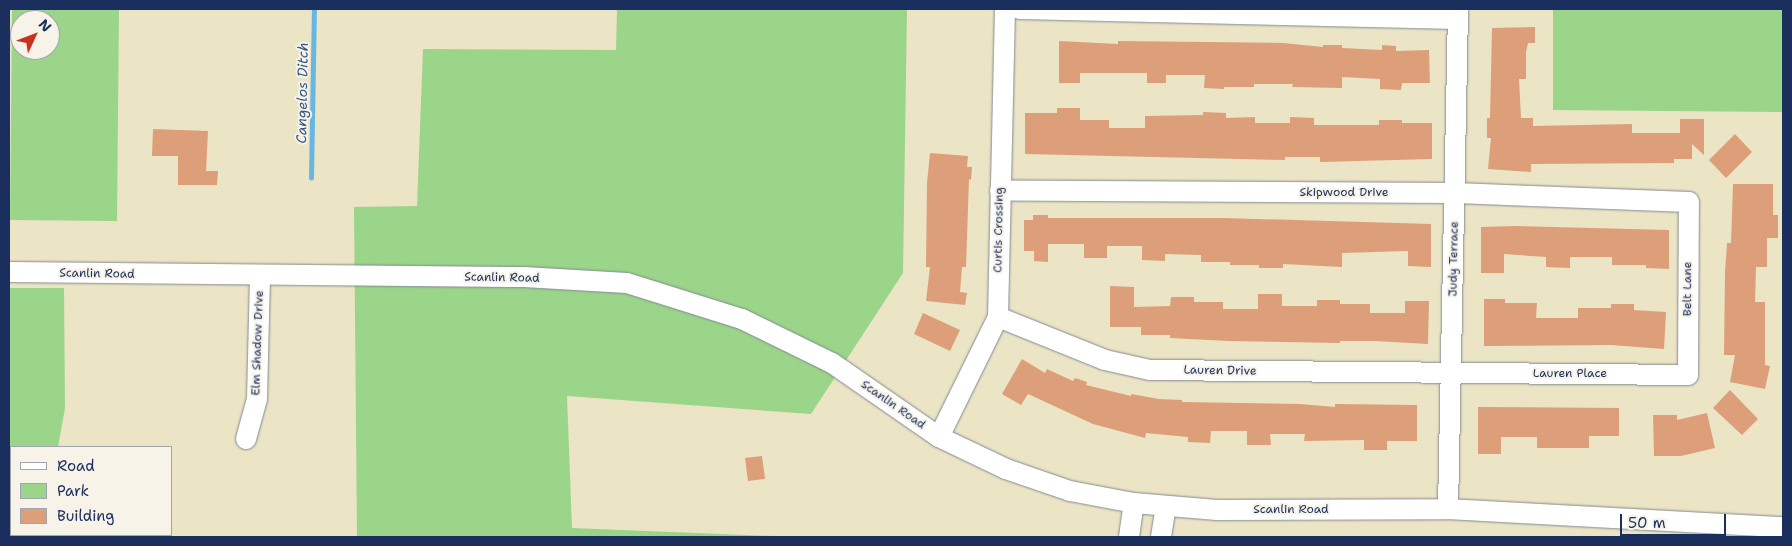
<!DOCTYPE html>
<style>
body{margin:0}
#map{position:relative;width:1792px;height:546px;overflow:hidden;background:#ebe4c5;font-family:"Shantell Sans",sans-serif}
div>[style]{position:absolute}
.green>*{inset:0;background:#9bd589}
.stream>*{height:4.5px;margin:-2.25px;padding:0 2.25px;transform-origin:2.25px;border-radius:2.25px;background:#68b7e3}
.building>*{inset:0;background:#dd9f79}
.roads{filter:drop-shadow(0 0 1px #838a92) drop-shadow(0 0 1px #838a92)}
.minor>*{height:20px;margin:-10px;padding:0 10px;transform-origin:10px;border-radius:10px;background:#fff}
span{translate:-50% -50%;white-space:nowrap;text-align:center;line-height:1.15;-webkit-text-stroke:4px #f7f3e8;paint-order:stroke}
.street-label{font-size:12px;color:#1b2f5e}
.water-label{font-size:14px;color:#325886;font-style:italic}
.frame{position:absolute;inset:0;border:10px solid #1b2f5e;pointer-events:none}
.legend{position:absolute;left:10px;top:446px;width:162px;height:90px;box-sizing:border-box;background:#f7f3e8;border:1px solid #9fa5b1;margin:0;padding:6px 9px;list-style:none;font-size:15px;color:#1b2f5e}
.legend li{display:flex;align-items:center;gap:10px;height:25px}
.legend b{width:25px;border:1px solid #9fa5b1}
.north{position:absolute;left:10px;top:10px;width:50px;height:50px;box-sizing:border-box;background:#f7f3e8;border:1px solid #9fa5b1;border-radius:50%;rotate:47deg;font-size:14px;font-weight:700;line-height:20px;text-align:center;color:#1b2f5e}
.north::after{content:'';display:block;margin:auto;width:18px;height:22px;background:#c8321e;clip-path:polygon(50% 0,100% 100%,50% 72%,0 100%)}
.scale{position:absolute;left:1620px;top:514px;width:106px;height:22px;box-sizing:border-box;border:2px solid #1b2f5e;border-top:0;padding-left:6px;font-size:15px;line-height:18px;white-space:nowrap;color:#1b2f5e;-webkit-text-stroke:4px #f7f3e8;paint-order:stroke}
</style>
<div id="map">
<div class="green">
<div style="clip-path:polygon(evenodd,12px 9px,119px 9px,117px 221px,10px 220px,12px 9px,20px 20px,50px 20px,50px 50px,20px 50px,20px 20px)"></div>
<div style="clip-path:polygon(617px 9px,907px 9px,903px 273px,811px 414px,567px 396px,572px 528px,797px 537px,357px 537px,354px 207px,417px 206px,423px 49px,616px 50px)"></div>
<div style="clip-path:polygon(1553px 9px,1783px 9px,1783px 112px,1553px 110px)"></div>
<div style="clip-path:polygon(9px 288px,64px 288px,65px 408px,58px 447px,11px 447px,11px 463px,9px 462px)"></div>
</div>
<div class="stream">
<div style="left:311px;top:178px;width:169px;rotate:-89deg"></div>
</div>
<div class="building">
<div style="clip-path:polygon(1535px 27px,1535px 43px,1528px 43px,1526px 52px,1526px 79px,1519px 79px,1521px 118px,1533px 118px,1533px 126px,1632px 124px,1632px 133px,1680px 133px,1680px 119px,1704px 119px,1704px 155px,1692px 144px,1692px 159px,1674px 159px,1674px 163px,1531px 164px,1531px 172px,1488px 169px,1491px 138px,1487px 138px,1487px 118px,1490px 118px,1492px 28px)"></div>
<div style="clip-path:polygon(1059px 41px,1118px 44px,1118px 41px,1283px 43px,1323px 47px,1323px 45px,1342px 45px,1342px 48px,1382px 50px,1382px 45px,1396px 46px,1396px 51px,1429px 50px,1430px 83px,1402px 83px,1401px 90px,1380px 89px,1380px 79px,1342px 77px,1342px 88px,1292px 87px,1293px 84px,1254px 84px,1254px 87px,1224px 87px,1224px 89px,1204px 88px,1205px 75px,1166px 75px,1166px 83px,1147px 83px,1147px 73px,1080px 73px,1080px 83px,1059px 83px)"></div>
<div style="clip-path:polygon(1057px 108px,1080px 108px,1080px 120px,1109px 120px,1109px 128px,1145px 128px,1145px 116px,1203px 115px,1203px 112px,1226px 113px,1226px 118px,1255px 117px,1255px 123px,1290px 123px,1290px 117px,1314px 118px,1314px 125px,1379px 125px,1379px 120px,1402px 120px,1402px 123px,1432px 123px,1432px 159px,1320px 162px,1320px 157px,1285px 157px,1285px 160px,1025px 154px,1025px 113px,1057px 113px)"></div>
<div style="clip-path:polygon(153px 129px,208px 131px,206px 171px,218px 171px,217px 185px,178px 185px,178px 156px,152px 156px)"></div>
<div style="clip-path:polygon(1735px 134px,1752px 152px,1726px 178px,1709px 160px)"></div>
<div style="clip-path:polygon(930px 153px,968px 156px,967px 167px,972px 167px,971px 180px,969px 179px,966px 267px,962px 267px,960px 292px,967px 293px,965px 305px,926px 301px,930px 267px,926px 267px,927px 183px)"></div>
<div style="clip-path:polygon(1733px 184px,1773px 184px,1773px 215px,1778px 215px,1778px 238px,1767px 238px,1767px 267px,1756px 267px,1755px 302px,1765px 302px,1765px 365px,1770px 366px,1765px 389px,1730px 382px,1735px 355px,1724px 355px,1725px 272px,1727px 243px,1731px 243px)"></div>
<div style="clip-path:polygon(1033px 215px,1048px 215px,1048px 218px,1224px 218px,1431px 224px,1431px 267px,1408px 266px,1408px 251px,1342px 253px,1342px 267px,1283px 264px,1283px 268px,1259px 268px,1259px 265px,1230px 265px,1230px 262px,1201px 262px,1201px 255px,1165px 254px,1165px 261px,1142px 260px,1142px 246px,1107px 246px,1107px 258px,1084px 258px,1084px 244px,1048px 244px,1048px 262px,1034px 261px,1034px 251px,1024px 251px,1024px 220px,1033px 220px)"></div>
<div style="clip-path:polygon(1515px 226px,1669px 230px,1669px 269px,1646px 268px,1646px 265px,1612px 265px,1612px 257px,1570px 257px,1570px 268px,1546px 267px,1546px 257px,1504px 254px,1504px 273px,1481px 273px,1481px 227px)"></div>
<div style="clip-path:polygon(1110px 286px,1134px 287px,1134px 307px,1170px 306px,1171px 297px,1194px 297px,1194px 302px,1223px 302px,1223px 309px,1258px 309px,1258px 294px,1282px 294px,1282px 306px,1317px 306px,1317px 300px,1340px 300px,1340px 304px,1370px 304px,1370px 313px,1405px 313px,1405px 301px,1429px 301px,1428px 344px,1375px 341px,1340px 341px,1340px 343px,1228px 341px,1170px 338px,1170px 335px,1141px 335px,1141px 327px,1110px 327px)"></div>
<div style="clip-path:polygon(1484px 299px,1505px 299px,1505px 303px,1537px 303px,1536px 318px,1578px 318px,1578px 308px,1611px 308px,1611px 304px,1634px 304px,1634px 310px,1666px 312px,1664px 349px,1611px 345px,1484px 346px)"></div>
<div style="clip-path:polygon(923px 313px,960px 330px,950px 351px,914px 334px)"></div>
<div style="clip-path:polygon(1022px 359px,1045px 373px,1047px 369px,1073px 381px,1075px 378px,1087px 382px,1086px 385px,1131px 396px,1131px 394px,1159px 399px,1182px 400px,1182px 402px,1300px 404px,1335px 407px,1335px 404px,1417px 405px,1417px 441px,1387px 441px,1387px 450px,1364px 450px,1364px 440px,1304px 441px,1305px 434px,1270px 434px,1271px 445px,1247px 445px,1247px 431px,1211px 431px,1210px 443px,1188px 442px,1188px 437px,1146px 433px,1145px 438px,1093px 424px,1028px 394px,1021px 405px,1002px 394px)"></div>
<div style="clip-path:polygon(1730px 390px,1758px 419px,1742px 435px,1713px 408px)"></div>
<div style="clip-path:polygon(1478px 407px,1619px 408px,1619px 436px,1589px 436px,1589px 448px,1537px 448px,1537px 437px,1501px 437px,1501px 454px,1478px 454px)"></div>
<div style="clip-path:polygon(1707px 413px,1715px 448px,1681px 456px,1654px 456px,1653px 415px,1677px 415px,1677px 420px)"></div>
<div style="clip-path:polygon(762px 456px,765px 479px,748px 481px,745px 458px)"></div>
</div>
<div class="roads">
<div class="minor">
<div style="left:1019px;top:9px;width:439px;rotate:1.3deg"></div>
<div style="left:9px;top:272px;width:515px;rotate:0.56deg"></div>
<div style="left:524px;top:277px;width:103px;rotate:3.3deg"></div>
<div style="left:627px;top:283px;width:121px;rotate:17.4deg"></div>
<div style="left:742px;top:319px;width:100px;rotate:26.1deg"></div>
<div style="left:832px;top:363px;width:130px;rotate:34.7deg"></div>
<div style="left:939px;top:437px;width:74px;rotate:25.5deg"></div>
<div style="left:1006px;top:469px;width:68px;rotate:19deg"></div>
<div style="left:1070px;top:491px;width:65px;rotate:10.6deg"></div>
<div style="left:1134px;top:503px;width:83px;rotate:4.8deg"></div>
<div style="left:1217px;top:510px;width:231px;rotate:-0.2deg"></div>
<div style="left:1448px;top:509px;width:335px;rotate:3.1deg"></div>
<div style="left:998px;top:317px;width:115px;rotate:21.9deg"></div>
<div style="left:1105px;top:360px;width:46px;rotate:12.5deg"></div>
<div style="left:1150px;top:370px;width:538px;rotate:0.53deg"></div>
<div style="left:1688px;top:375px;width:173px;rotate:-89.7deg"></div>
<div style="left:1689px;top:202px;width:234px;rotate:-177.8deg"></div>
<div style="left:1455px;top:193px;width:455px;rotate:-179.7deg"></div>
<div style="left:939px;top:437px;width:134px;rotate:-63.8deg"></div>
<div style="left:998px;top:317px;width:308px;rotate:-88.7deg"></div>
<div style="left:246px;top:439px;width:41px;rotate:-74.6deg"></div>
<div style="left:257px;top:399px;width:123px;rotate:-88.6deg"></div>
<div style="left:1448px;top:509px;width:500px;rotate:-88.85deg"></div>
<div style="left:1129px;top:537px;width:34px;rotate:-82deg"></div>
<div style="left:1161px;top:537px;width:30px;rotate:-81deg"></div>
</div>
</div>
<div class="street-label">
<span style="left:1344px;top:193px">Skipwood Drive</span>
<span style="left:999px;top:230px;rotate:-89deg">Curtis Crossing</span>
<span style="left:1454px;top:259px;rotate:-89deg">Judy Terrace</span>
<span style="left:97px;top:274px;rotate:1deg">Scanlin Road</span>
<span style="left:502px;top:278px;rotate:1deg">Scanlin Road</span>
<span style="left:1688px;top:289px;rotate:-90deg">Belt Lane</span>
<span style="left:258px;top:343px;rotate:-88deg">Elm Shadow Drive</span>
<span style="left:1220px;top:371px;rotate:1deg">Lauren Drive</span>
<span style="left:1570px;top:374px">Lauren Place</span>
<span style="left:893px;top:405px;rotate:35deg">Scanlin Road</span>
<span style="left:1291px;top:510px">Scanlin Road</span>
</div>
<div class="water-label">
<span style="left:302px;top:93px;rotate:-89deg">Cangelos Ditch</span>
</div>
<div class="frame"></div>
<ul class="legend">
<li><b style="height:6px;background:#fff"></b>Road</li>
<li><b style="height:14px;background:#9bd589"></b>Park</li>
<li><b style="height:14px;background:#dd9f79"></b>Building</li>
</ul>
<div class="north">N</div>
<div class="scale">50 m</div>
</div>
